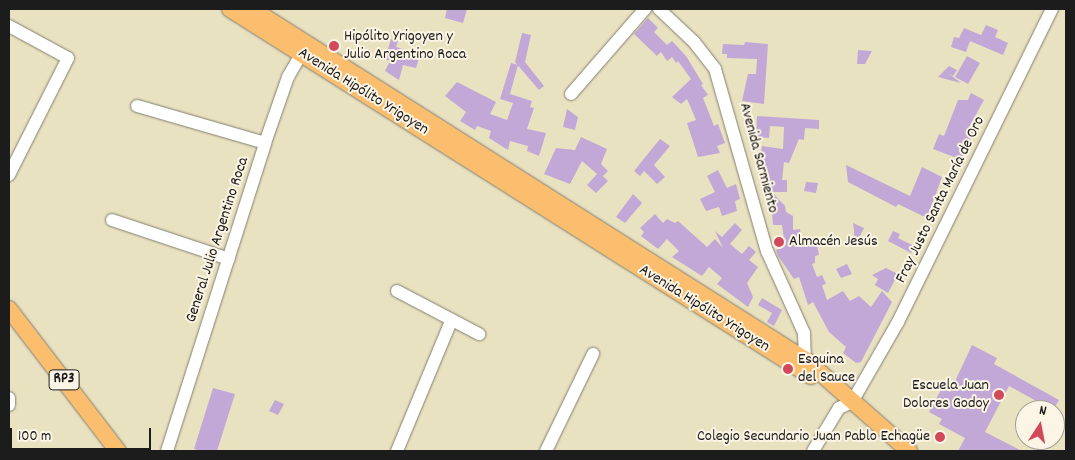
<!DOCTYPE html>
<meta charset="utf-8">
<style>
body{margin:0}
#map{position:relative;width:1075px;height:460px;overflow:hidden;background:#e9e2c1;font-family:Dekko,sans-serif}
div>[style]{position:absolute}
.building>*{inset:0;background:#c2a8d6}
.roads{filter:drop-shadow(0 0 1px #827f6e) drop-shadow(0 0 1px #827f6e)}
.minor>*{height:12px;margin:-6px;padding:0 6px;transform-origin:6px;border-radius:6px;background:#fff}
.major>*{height:16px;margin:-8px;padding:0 8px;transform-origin:8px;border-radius:8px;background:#fabe6e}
.dots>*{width:14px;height:14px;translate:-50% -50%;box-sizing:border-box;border:2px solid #fcf5e5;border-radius:50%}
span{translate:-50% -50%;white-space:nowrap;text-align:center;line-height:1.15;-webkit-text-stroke:4px #fcf5e5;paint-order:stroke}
.shield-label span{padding:1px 4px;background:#fcf5e5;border:1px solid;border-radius:4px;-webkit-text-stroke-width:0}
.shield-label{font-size:15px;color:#1c1c1c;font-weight:700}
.poi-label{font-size:16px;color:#1c1c1c}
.left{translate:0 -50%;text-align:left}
.right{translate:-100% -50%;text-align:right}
.street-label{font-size:16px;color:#1c1c1c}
.frame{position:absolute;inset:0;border:10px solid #1c1c1c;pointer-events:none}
.north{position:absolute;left:1015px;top:400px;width:50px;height:50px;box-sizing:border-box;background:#fcf5e5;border:1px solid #a29e95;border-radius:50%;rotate:11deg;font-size:14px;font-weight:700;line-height:20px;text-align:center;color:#1c1c1c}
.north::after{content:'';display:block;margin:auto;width:18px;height:22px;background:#d1495b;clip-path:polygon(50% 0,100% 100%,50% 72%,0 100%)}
.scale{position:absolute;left:10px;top:428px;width:141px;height:22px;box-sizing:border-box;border:2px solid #1c1c1c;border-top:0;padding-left:6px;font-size:15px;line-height:18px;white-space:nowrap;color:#1c1c1c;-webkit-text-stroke:4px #fcf5e5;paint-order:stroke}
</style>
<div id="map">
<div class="building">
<div style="clip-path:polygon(447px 9px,467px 9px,463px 23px,445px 18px)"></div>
<div style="clip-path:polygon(648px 18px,658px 28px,654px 32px,667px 45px,672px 41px,686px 56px,703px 84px,701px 85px,708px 95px,703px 98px,714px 126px,718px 124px,725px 143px,717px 146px,720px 153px,698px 157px,687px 123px,696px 120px,687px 99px,681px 104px,672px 97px,691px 79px,678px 61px,676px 63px,672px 57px,667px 61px,661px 52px,657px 56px,634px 34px)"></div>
<div style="clip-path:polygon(986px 25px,998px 30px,995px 37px,1008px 43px,1003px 55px,970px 41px,966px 52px,951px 47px,954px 37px,959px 38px,964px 28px,981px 35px)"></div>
<div style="clip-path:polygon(522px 33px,531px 35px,525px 62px,544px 86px,539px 90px,515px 62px)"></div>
<div style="clip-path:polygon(391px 39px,398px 41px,396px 47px,420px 55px,416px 68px,403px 65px,399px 80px,385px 71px,390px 61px,385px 59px)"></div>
<div style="clip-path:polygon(745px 42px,768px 44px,764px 104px,742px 101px,748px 74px,756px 74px,757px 59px,727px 58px,727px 54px,722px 54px,723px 44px,744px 45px)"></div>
<div style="clip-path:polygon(858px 50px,872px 51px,865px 64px,857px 64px)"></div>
<div style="clip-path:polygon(967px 56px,980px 63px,968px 84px,955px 77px)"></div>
<div style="clip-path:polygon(511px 63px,518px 65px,510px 94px,532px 101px,530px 107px,534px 108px,527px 129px,546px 133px,539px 156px,527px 151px,528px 146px,510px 141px,508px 150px,489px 138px,491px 131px,477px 126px,475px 130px,460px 121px,466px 112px,445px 96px,457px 82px,496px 102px,490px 114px,507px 120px,513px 103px,500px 99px)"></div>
<div style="clip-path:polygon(949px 66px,957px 70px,953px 76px,948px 73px,961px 83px,938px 77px)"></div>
<div style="clip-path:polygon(971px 93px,984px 100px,969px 127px,975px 128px,962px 160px,933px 149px,939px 134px,944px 136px,958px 100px,968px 100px)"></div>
<div style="clip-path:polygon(567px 109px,578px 117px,575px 130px,563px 127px)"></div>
<div style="clip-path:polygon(757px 116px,819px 120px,819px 129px,805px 128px,804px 140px,799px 139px,789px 163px,784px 162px,782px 180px,787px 180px,787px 192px,772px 192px,785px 206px,786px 212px,793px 216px,793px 230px,800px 229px,802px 246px,817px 245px,819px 255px,815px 256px,815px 263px,812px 264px,817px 277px,822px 275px,826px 284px,822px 285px,827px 300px,843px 291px,850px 301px,859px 296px,871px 307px,882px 291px,892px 302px,861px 362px,856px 363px,843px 353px,846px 347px,829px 332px,813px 302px,808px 305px,799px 277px,794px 279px,778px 256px,776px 250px,785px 246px,782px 225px,773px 225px,769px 174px,763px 173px,764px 158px,760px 158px,762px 146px,783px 149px,784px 127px,770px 126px,769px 138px,756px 137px)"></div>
<div style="clip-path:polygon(581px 137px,607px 149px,601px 164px,608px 171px,603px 176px,608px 181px,596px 193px,587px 185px,597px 174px,582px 161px,570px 184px,544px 174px,556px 148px,575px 150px)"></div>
<div style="clip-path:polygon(660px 139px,670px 146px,654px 165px,665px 177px,657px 184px,644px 171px,640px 176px,634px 171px)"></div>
<div style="clip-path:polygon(846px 165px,910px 196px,922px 167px,942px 177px,927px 218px,898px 204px,896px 207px,848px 182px)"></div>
<div style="clip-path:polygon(718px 170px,727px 188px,736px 184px,740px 199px,735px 201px,737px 211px,722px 216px,719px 207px,706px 211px,700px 199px,715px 192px,707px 176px)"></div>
<div style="clip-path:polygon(806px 182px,818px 183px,816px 193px,804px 191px)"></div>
<div style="clip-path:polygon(633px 194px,642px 203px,625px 223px,616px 217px)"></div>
<div style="clip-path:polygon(655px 214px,663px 223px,667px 219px,675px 223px,678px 221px,707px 247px,715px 239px,723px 248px,715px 231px,722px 237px,735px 223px,742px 230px,730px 244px,742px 254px,749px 246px,756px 252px,749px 260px,758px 267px,747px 283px,753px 297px,748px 307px,717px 284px,722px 278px,709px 267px,702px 276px,672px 257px,679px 251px,667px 239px,658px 249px,641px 236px,644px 232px,640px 228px)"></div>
<div style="clip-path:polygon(853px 223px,864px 228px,855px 246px,854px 230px)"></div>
<div style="clip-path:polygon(893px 231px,900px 234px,898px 238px,914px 246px,911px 253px,888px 241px)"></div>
<div style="clip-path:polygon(847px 264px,852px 274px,841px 278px,836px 269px)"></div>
<div style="clip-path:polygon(886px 268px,898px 274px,888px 293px,875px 285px,878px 279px,872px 275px)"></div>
<div style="clip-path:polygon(762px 298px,782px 310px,774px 326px,767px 322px,772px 313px,758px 305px)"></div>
<div style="clip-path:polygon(972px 345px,997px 358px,994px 364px,1059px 400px,1053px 410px,1036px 410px,1040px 403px,1009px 386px,985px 432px,1022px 451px,958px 451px,965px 438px,939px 424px,942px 419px,929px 412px,942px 388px,950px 392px)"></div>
<div style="clip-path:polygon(213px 388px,235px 394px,217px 451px,201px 451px,194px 449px)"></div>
<div style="clip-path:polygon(275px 400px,284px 404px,278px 415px,269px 411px)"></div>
</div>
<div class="roads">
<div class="minor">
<div style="left:659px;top:9px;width:48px;rotate:43.3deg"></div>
<div style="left:694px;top:42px;width:34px;rotate:52deg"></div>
<div style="left:715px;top:69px;width:189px;rotate:74.1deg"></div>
<div style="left:767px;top:251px;width:90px;rotate:65.7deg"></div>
<div style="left:804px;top:333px;width:33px;rotate:88deg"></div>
<div style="left:9px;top:26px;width:67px;rotate:28.5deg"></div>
<div style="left:68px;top:58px;width:131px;rotate:116.8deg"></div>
<div style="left:571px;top:94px;width:113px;rotate:-49deg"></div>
<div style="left:137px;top:106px;width:133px;rotate:16.1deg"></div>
<div style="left:112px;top:220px;width:123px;rotate:18.4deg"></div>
<div style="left:397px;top:291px;width:93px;rotate:27.7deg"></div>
<div style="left:9px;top:398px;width:7px;rotate:90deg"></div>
<div style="left:167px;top:451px;width:323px;rotate:-72.3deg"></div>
<div style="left:265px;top:143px;width:70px;rotate:-70.8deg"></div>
<div style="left:288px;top:77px;width:34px;rotate:-60deg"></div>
<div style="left:397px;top:451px;width:141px;rotate:-67.4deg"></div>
<div style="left:546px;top:451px;width:108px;rotate:-64.1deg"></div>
<div style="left:813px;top:451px;width:50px;rotate:-58.8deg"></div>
<div style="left:839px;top:408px;width:14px;rotate:-25deg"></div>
<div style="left:852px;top:402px;width:92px;rotate:-60.1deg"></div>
<div style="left:898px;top:322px;width:349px;rotate:-63.8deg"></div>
</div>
<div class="major">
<div style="left:230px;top:9px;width:687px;rotate:32.28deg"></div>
<div style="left:252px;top:9px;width:657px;rotate:32.38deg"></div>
<div style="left:807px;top:361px;width:136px;rotate:41.4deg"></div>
<div style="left:9px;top:309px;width:179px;rotate:52.5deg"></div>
</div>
</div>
<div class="dots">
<div style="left:334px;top:46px;background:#d1495b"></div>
<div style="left:779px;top:242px;background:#d1495b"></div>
<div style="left:788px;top:369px;background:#d1495b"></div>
<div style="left:999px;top:395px;background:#d1495b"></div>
<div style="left:940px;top:437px;background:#d1495b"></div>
</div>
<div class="shield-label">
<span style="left:64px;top:380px">RP3</span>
</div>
<div class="poi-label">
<span class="left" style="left:344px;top:46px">Hipólito Yrigoyen y<br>Julio Argentino Roca</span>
<span class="left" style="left:789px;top:242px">Almacén Jesús</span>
<span class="left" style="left:798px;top:369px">Esquina<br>del Sauce</span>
<span class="right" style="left:989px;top:395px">Escuela Juan<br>Dolores Godoy</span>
<span class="right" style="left:930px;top:437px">Colegio Secundario Juan Pablo Echagüe</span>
</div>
<div class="street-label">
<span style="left:363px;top:92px;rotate:32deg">Avenida Hipólito Yrigoyen</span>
<span style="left:758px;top:158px;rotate:75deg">Avenida Sarmiento</span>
<span style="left:941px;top:200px;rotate:-64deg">Fray Justo Santa María de Oro</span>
<span style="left:218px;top:240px;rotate:-72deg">General Julio Argentino Roca</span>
<span style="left:704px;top:309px;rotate:32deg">Avenida Hipólito Yrigoyen</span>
</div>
<div class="frame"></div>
<div class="north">N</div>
<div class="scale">100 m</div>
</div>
